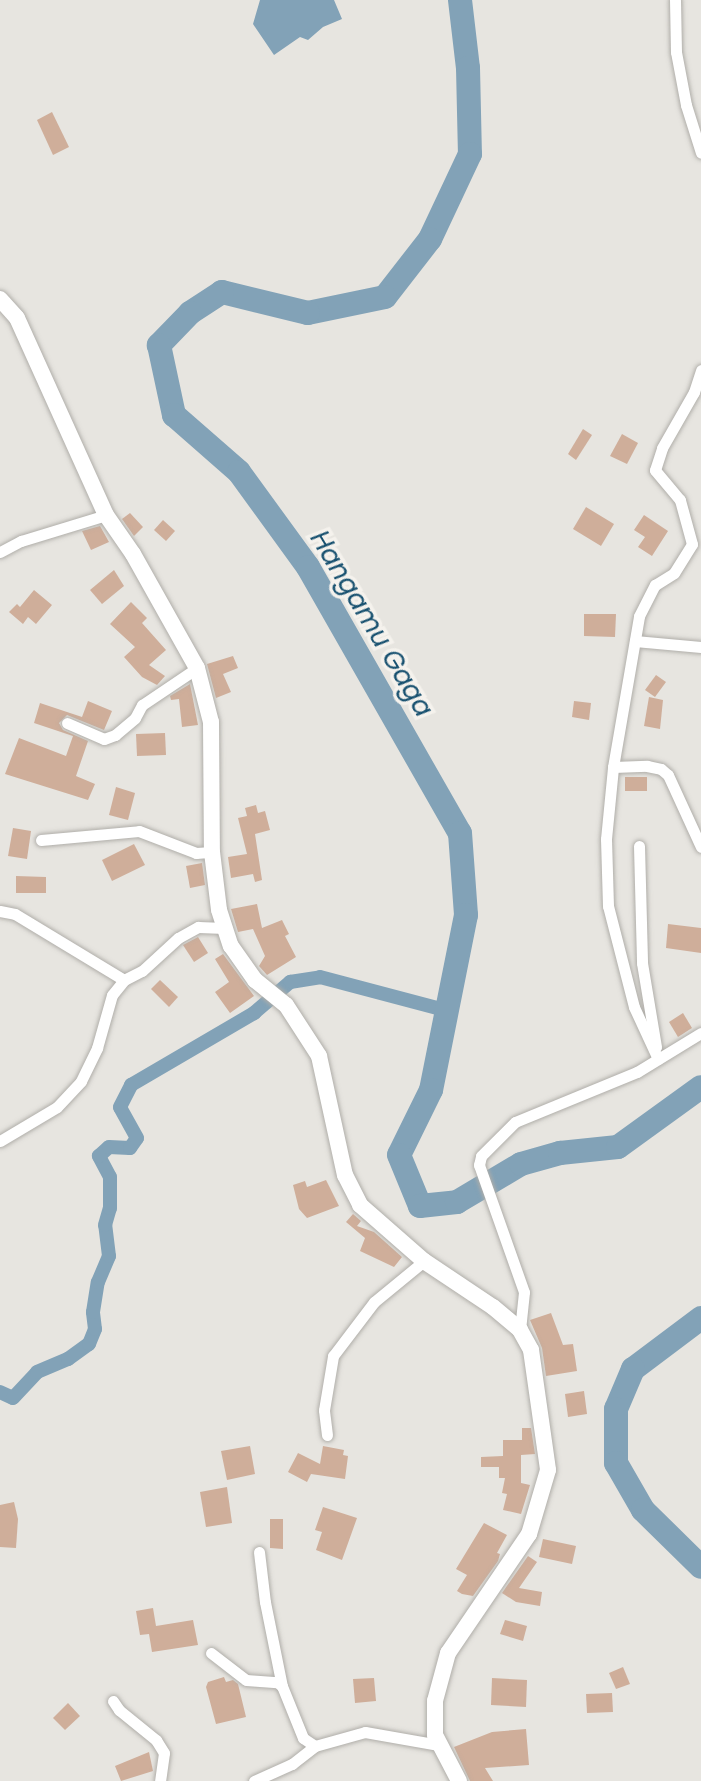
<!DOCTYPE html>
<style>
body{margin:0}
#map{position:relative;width:701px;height:1781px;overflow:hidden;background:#e7e5e0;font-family:Poppins,sans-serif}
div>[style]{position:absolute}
.water>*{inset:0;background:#82a2b7}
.canal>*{height:14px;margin:-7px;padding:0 7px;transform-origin:7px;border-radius:7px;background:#82a2b7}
.river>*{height:24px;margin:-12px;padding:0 12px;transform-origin:12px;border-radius:12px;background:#82a2b7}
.building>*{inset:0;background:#cfae9a}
.roads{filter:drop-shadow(0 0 2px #b0aea9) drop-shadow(0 0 2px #b0aea9)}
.street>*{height:11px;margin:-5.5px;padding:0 5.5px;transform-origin:5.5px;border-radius:5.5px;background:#fff}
.secondary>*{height:16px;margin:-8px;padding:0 8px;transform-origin:8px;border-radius:8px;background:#fff}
span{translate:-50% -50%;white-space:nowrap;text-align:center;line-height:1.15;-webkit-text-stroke:7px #f5f2ed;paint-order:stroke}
.water-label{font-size:26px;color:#17506f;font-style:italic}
</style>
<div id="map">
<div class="water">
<div style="clip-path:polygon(260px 0,334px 0,342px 19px,323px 27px,308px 40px,300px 37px,274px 55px,253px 24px)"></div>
</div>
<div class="canal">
<div style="left:0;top:1392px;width:14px;rotate:25deg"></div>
<div style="left:13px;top:1398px;width:35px;rotate:-47deg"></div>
<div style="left:37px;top:1372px;width:34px;rotate:-23deg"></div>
<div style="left:68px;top:1359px;width:26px;rotate:-36deg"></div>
<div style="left:89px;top:1344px;width:16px;rotate:-68deg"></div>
<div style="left:95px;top:1329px;width:17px;rotate:-97deg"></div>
<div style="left:93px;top:1312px;width:30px;rotate:-81deg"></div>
<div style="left:98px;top:1282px;width:28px;rotate:-67deg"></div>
<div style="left:109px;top:1256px;width:31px;rotate:-97deg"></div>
<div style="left:105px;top:1225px;width:18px;rotate:-74deg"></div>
<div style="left:110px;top:1208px;width:31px;rotate:-90deg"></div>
<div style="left:110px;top:1177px;width:24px;rotate:-118deg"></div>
<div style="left:99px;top:1156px;width:13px;rotate:-42deg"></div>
<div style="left:109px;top:1147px;width:21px;rotate:3deg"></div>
<div style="left:130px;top:1148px;width:12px;rotate:-55deg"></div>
<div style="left:137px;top:1138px;width:35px;rotate:-119deg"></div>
<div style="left:120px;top:1107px;width:25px;rotate:-63deg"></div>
<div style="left:131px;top:1085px;width:143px;rotate:-30.3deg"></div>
<div style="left:254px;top:1013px;width:48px;rotate:-40.7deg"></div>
<div style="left:290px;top:982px;width:30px;rotate:-9deg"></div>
<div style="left:320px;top:977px;width:129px;rotate:14.8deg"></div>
</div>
<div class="river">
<div style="left:460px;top:0;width:68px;rotate:83.3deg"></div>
<div style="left:468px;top:68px;width:86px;rotate:88.7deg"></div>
<div style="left:470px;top:154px;width:94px;rotate:115.2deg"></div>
<div style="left:430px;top:239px;width:73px;rotate:127.8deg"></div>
<div style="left:385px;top:297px;width:79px;rotate:168.3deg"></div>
<div style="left:308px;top:313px;width:89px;rotate:-166.3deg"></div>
<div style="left:222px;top:292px;width:38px;rotate:147deg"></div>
<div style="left:190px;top:313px;width:45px;rotate:134.1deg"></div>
<div style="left:159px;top:345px;width:72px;rotate:77.9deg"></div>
<div style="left:174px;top:415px;width:86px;rotate:41.2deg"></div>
<div style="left:239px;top:472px;width:117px;rotate:54deg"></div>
<div style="left:308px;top:567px;width:306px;rotate:60.3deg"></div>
<div style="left:460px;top:833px;width:82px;rotate:85.8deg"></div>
<div style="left:466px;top:915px;width:178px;rotate:101.3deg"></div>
<div style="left:431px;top:1090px;width:72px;rotate:116.2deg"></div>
<div style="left:399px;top:1155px;width:55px;rotate:67.6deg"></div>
<div style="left:420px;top:1206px;width:37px;rotate:-6deg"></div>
<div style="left:457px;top:1202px;width:74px;rotate:-30.7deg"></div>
<div style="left:521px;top:1164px;width:41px;rotate:-15.8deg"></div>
<div style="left:560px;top:1153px;width:58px;rotate:-5.9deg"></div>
<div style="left:618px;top:1147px;width:102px;rotate:-35.9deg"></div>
<div style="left:701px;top:1318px;width:85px;rotate:143.1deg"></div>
<div style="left:633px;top:1369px;width:43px;rotate:113deg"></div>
<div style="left:616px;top:1409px;width:54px;rotate:90deg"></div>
<div style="left:616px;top:1463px;width:54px;rotate:60.1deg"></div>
<div style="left:643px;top:1510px;width:81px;rotate:44.5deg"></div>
</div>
<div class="building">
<div style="clip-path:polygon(52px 112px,69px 147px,53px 155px,37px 120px)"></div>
<div style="clip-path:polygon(583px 429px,592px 435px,576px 460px,568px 454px)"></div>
<div style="clip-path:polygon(622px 434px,638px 443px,627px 464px,610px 456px)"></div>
<div style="clip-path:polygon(586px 507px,614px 524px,601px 546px,573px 529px)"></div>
<div style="clip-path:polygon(130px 513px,143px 527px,134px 536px,122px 519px)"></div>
<div style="clip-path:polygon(644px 515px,668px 531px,652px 556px,638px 547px,645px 537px,634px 530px)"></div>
<div style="clip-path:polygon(163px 520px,175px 531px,166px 541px,154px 530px)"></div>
<div style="clip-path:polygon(100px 526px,109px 542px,91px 550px,82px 531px)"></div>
<div style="clip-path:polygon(114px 570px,124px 586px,102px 604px,90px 590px)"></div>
<div style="clip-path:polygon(34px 590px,52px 605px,36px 624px,28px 617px,23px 624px,9px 612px,17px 604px,20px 607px)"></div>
<div style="clip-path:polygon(131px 602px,147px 618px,142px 623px,166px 650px,149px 665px,165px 676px,157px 685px,142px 677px,124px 657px,135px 647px,110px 624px)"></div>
<div style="clip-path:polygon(584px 614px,616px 614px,615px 637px,584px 636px)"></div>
<div style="clip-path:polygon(233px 656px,238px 668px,223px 674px,231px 692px,216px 698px,207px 664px)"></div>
<div style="clip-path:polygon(656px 675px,666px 682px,655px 697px,645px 690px)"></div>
<div style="clip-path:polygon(190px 684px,198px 725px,182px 727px,179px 699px,171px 700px,170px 696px)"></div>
<div style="clip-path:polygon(649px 697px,663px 700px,660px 729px,644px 726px)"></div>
<div style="clip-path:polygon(88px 701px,112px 711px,104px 730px,67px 715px,59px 723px,63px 730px,88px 741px,76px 776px,95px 784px,88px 800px,5px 774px,19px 738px,66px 756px,73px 736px,34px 723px,40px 703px,82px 717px)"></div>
<div style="clip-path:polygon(574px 701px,591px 703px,589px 720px,572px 717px)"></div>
<div style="clip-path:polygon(165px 733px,166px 755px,137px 756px,136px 734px)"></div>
<div style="clip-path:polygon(625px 777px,647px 777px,647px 791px,625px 791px)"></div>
<div style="clip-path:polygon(116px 787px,135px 793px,128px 820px,109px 815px)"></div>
<div style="clip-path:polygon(256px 805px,258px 813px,265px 811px,270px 830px,255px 834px,262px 880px,255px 882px,253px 874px,231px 878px,228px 857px,247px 854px,238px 818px,247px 816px,245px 808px)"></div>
<div style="clip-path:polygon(13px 828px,31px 831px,27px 859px,8px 856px)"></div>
<div style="clip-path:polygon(134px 844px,145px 865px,112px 881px,102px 860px)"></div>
<div style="clip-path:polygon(202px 863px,205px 885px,190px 888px,186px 866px)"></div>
<div style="clip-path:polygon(16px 876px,46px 877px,46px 893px,16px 893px)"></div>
<div style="clip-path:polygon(257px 904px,262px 928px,282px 920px,289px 934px,285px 936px,296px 957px,267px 975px,259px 966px,265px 956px,253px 929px,238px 932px,231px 909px)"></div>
<div style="clip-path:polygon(668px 924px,701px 928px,701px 953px,666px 948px)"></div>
<div style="clip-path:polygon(198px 937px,208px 953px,194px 962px,183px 945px)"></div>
<div style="clip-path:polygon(223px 954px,254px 996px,230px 1013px,215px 992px,229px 982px,215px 959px)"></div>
<div style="clip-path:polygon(160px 980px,178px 997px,169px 1007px,151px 989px)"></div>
<div style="clip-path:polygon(683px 1013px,692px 1028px,678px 1037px,669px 1022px)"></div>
<div style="clip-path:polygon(326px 1180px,339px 1206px,307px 1218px,299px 1209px,293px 1185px,305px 1181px,307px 1187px)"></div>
<div style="clip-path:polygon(353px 1214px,361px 1221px,357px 1226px,374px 1232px,402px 1257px,394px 1267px,360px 1251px,365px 1238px,346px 1222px)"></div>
<div style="clip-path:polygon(551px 1313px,563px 1345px,573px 1344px,577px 1371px,546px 1376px,542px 1348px,530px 1320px)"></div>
<div style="clip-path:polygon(584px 1391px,587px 1414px,568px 1417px,565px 1394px)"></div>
<div style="clip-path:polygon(522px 1428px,531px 1428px,535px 1454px,521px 1455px,521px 1483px,530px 1485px,521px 1514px,503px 1510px,507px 1494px,502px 1493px,505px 1478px,499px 1478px,499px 1467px,481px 1467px,481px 1457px,503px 1456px,503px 1440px,522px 1440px)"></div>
<div style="clip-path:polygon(250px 1446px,255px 1474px,227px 1480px,221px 1451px)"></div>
<div style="clip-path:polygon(323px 1446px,344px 1450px,343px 1455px,348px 1456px,345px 1479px,311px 1474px,307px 1482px,288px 1472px,298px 1453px,320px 1464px)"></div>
<div style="clip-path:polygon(227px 1487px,232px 1523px,206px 1527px,200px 1492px)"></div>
<div style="clip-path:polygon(14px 1502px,18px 1519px,16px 1548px,0 1547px,0 1505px)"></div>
<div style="clip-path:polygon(323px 1507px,357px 1518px,342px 1560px,316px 1550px,322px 1532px,315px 1530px)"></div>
<div style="clip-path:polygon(270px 1519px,283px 1519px,283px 1549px,270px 1548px)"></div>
<div style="clip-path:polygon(484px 1523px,507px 1535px,497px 1553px,500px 1554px,498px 1561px,473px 1596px,462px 1594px,457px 1591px,467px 1575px,456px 1569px)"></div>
<div style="clip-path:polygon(543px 1539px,576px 1546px,572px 1564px,539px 1557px)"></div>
<div style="clip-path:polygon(528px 1556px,537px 1562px,519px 1588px,542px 1592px,540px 1606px,516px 1602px,502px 1593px)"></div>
<div style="clip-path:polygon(153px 1608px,156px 1626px,193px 1620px,198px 1645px,152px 1652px,149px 1634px,140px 1635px,136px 1611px)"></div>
<div style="clip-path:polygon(505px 1620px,527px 1626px,523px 1641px,500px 1634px)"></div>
<div style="clip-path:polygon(623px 1667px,630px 1684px,616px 1689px,609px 1673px)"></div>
<div style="clip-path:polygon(224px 1677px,226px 1682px,233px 1680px,238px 1684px,246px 1717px,216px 1724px,206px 1687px,208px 1682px)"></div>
<div style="clip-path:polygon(374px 1678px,376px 1701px,355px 1703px,353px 1679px)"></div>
<div style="clip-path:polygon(492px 1678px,527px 1680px,526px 1707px,491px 1705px)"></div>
<div style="clip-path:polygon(612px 1693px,613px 1712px,587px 1713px,586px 1694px)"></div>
<div style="clip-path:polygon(68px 1703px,80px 1716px,65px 1730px,53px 1718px)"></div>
<div style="clip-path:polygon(526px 1729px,529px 1765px,485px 1768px,493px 1781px,470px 1781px,454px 1747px,492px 1732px)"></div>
<div style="clip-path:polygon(149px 1752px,153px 1771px,121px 1781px,115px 1766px)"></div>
</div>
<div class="roads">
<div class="street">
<div style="left:675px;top:0;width:52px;rotate:88.9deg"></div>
<div style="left:676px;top:52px;width:54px;rotate:79.3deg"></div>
<div style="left:686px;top:105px;width:50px;rotate:72.6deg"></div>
<div style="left:0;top:552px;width:24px;rotate:-28deg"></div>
<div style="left:21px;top:541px;width:89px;rotate:-17deg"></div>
<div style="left:635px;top:641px;width:66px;rotate:5.2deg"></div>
<div style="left:67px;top:723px;width:40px;rotate:23.4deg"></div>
<div style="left:104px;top:739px;width:12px;rotate:-20deg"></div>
<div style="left:115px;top:735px;width:26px;rotate:-40deg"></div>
<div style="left:135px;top:718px;width:15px;rotate:-62deg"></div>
<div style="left:142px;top:705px;width:66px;rotate:-33.9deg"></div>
<div style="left:613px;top:767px;width:34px;rotate:-2deg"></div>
<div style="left:647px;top:766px;width:14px;rotate:12deg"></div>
<div style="left:661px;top:769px;width:9px;rotate:41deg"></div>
<div style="left:668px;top:775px;width:79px;rotate:65.4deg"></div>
<div style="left:41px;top:840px;width:98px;rotate:-5.2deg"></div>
<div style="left:139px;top:831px;width:61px;rotate:21.1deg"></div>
<div style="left:196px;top:853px;width:16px;rotate:-4deg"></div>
<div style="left:639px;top:846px;width:117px;rotate:88.5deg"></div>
<div style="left:642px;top:963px;width:85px;rotate:80.5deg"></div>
<div style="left:0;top:911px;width:15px;rotate:11deg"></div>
<div style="left:15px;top:914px;width:127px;rotate:31.2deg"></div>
<div style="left:658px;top:1059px;width:57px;rotate:-114.8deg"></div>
<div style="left:634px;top:1007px;width:104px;rotate:-104.4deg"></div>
<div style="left:608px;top:906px;width:67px;rotate:-91.7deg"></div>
<div style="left:606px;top:839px;width:72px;rotate:-84.4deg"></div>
<div style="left:613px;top:767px;width:153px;rotate:-80.2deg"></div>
<div style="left:639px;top:616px;width:35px;rotate:-63deg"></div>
<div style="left:655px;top:585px;width:22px;rotate:-32deg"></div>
<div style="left:674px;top:573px;width:34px;rotate:-58deg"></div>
<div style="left:692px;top:544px;width:46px;rotate:-105.3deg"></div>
<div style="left:680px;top:500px;width:39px;rotate:-130deg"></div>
<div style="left:655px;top:470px;width:23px;rotate:-72deg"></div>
<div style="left:662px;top:448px;width:64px;rotate:-60.3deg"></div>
<div style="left:694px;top:392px;width:23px;rotate:-72deg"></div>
<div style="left:0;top:1141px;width:66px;rotate:-30.8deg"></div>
<div style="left:57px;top:1107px;width:35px;rotate:-47deg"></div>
<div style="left:81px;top:1081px;width:37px;rotate:-64deg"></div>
<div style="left:97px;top:1048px;width:55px;rotate:-74.2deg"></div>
<div style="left:112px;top:995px;width:19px;rotate:-51deg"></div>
<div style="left:124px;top:980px;width:20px;rotate:-27deg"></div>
<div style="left:142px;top:971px;width:49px;rotate:-42.5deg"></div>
<div style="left:178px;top:938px;width:23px;rotate:-29deg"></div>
<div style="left:198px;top:927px;width:27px;rotate:2deg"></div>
<div style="left:520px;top:1330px;width:38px;rotate:-84deg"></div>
<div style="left:524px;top:1292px;width:135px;rotate:-109.5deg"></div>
<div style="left:479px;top:1165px;width:9px;rotate:-77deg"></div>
<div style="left:481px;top:1156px;width:48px;rotate:-45deg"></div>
<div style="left:515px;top:1122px;width:132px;rotate:-22.3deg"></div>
<div style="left:637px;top:1072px;width:75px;rotate:-31.4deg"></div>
<div style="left:327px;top:1435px;width:25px;rotate:-97deg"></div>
<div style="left:324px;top:1410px;width:55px;rotate:-80.5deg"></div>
<div style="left:333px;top:1356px;width:68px;rotate:-52.8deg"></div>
<div style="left:374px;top:1302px;width:65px;rotate:-39.4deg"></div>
<div style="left:259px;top:1552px;width:50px;rotate:83.2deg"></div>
<div style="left:265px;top:1602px;width:86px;rotate:78.6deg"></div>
<div style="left:211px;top:1653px;width:44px;rotate:37.6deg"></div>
<div style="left:246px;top:1680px;width:31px;rotate:4deg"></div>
<div style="left:277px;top:1682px;width:6px;rotate:39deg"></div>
<div style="left:282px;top:1686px;width:56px;rotate:68deg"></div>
<div style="left:303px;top:1738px;width:14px;rotate:34deg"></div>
<div style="left:315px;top:1746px;width:52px;rotate:-15.6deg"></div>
<div style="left:365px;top:1732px;width:75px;rotate:10deg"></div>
<div style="left:113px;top:1701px;width:11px;rotate:56deg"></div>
<div style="left:119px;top:1710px;width:48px;rotate:39deg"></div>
<div style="left:156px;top:1740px;width:15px;rotate:58deg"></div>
<div style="left:164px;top:1753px;width:28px;rotate:98deg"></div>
<div style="left:254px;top:1781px;width:42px;rotate:-24.1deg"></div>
<div style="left:292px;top:1764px;width:29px;rotate:-38deg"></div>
</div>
<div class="secondary">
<div style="left:0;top:299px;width:25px;rotate:48deg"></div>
<div style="left:17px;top:318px;width:216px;rotate:65.7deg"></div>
<div style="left:106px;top:515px;width:47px;rotate:55.3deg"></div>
<div style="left:133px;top:554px;width:131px;rotate:60.7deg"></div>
<div style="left:197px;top:668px;width:56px;rotate:75.5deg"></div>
<div style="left:211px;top:722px;width:130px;rotate:89.6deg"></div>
<div style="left:212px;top:852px;width:58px;rotate:83.1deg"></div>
<div style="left:219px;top:910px;width:38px;rotate:72deg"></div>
<div style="left:231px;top:946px;width:42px;rotate:54.8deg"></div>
<div style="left:255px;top:980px;width:40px;rotate:39deg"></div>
<div style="left:286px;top:1005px;width:61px;rotate:57.1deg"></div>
<div style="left:319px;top:1056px;width:122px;rotate:77.7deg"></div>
<div style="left:345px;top:1175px;width:34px;rotate:63deg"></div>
<div style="left:360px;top:1205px;width:85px;rotate:41.2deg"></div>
<div style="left:424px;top:1261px;width:83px;rotate:33.7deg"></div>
<div style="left:493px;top:1307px;width:35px;rotate:40deg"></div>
<div style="left:520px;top:1330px;width:23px;rotate:61deg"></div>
<div style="left:531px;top:1350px;width:121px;rotate:81.9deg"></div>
<div style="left:548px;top:1470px;width:67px;rotate:106.5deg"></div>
<div style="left:529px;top:1534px;width:144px;rotate:124.2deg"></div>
<div style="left:448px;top:1653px;width:50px;rotate:105.2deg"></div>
<div style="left:435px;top:1701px;width:34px;rotate:90deg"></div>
<div style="left:435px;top:1735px;width:52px;rotate:62.4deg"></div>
</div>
</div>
<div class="water-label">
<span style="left:371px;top:624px;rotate:59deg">Hangamu Gaga</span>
</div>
</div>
